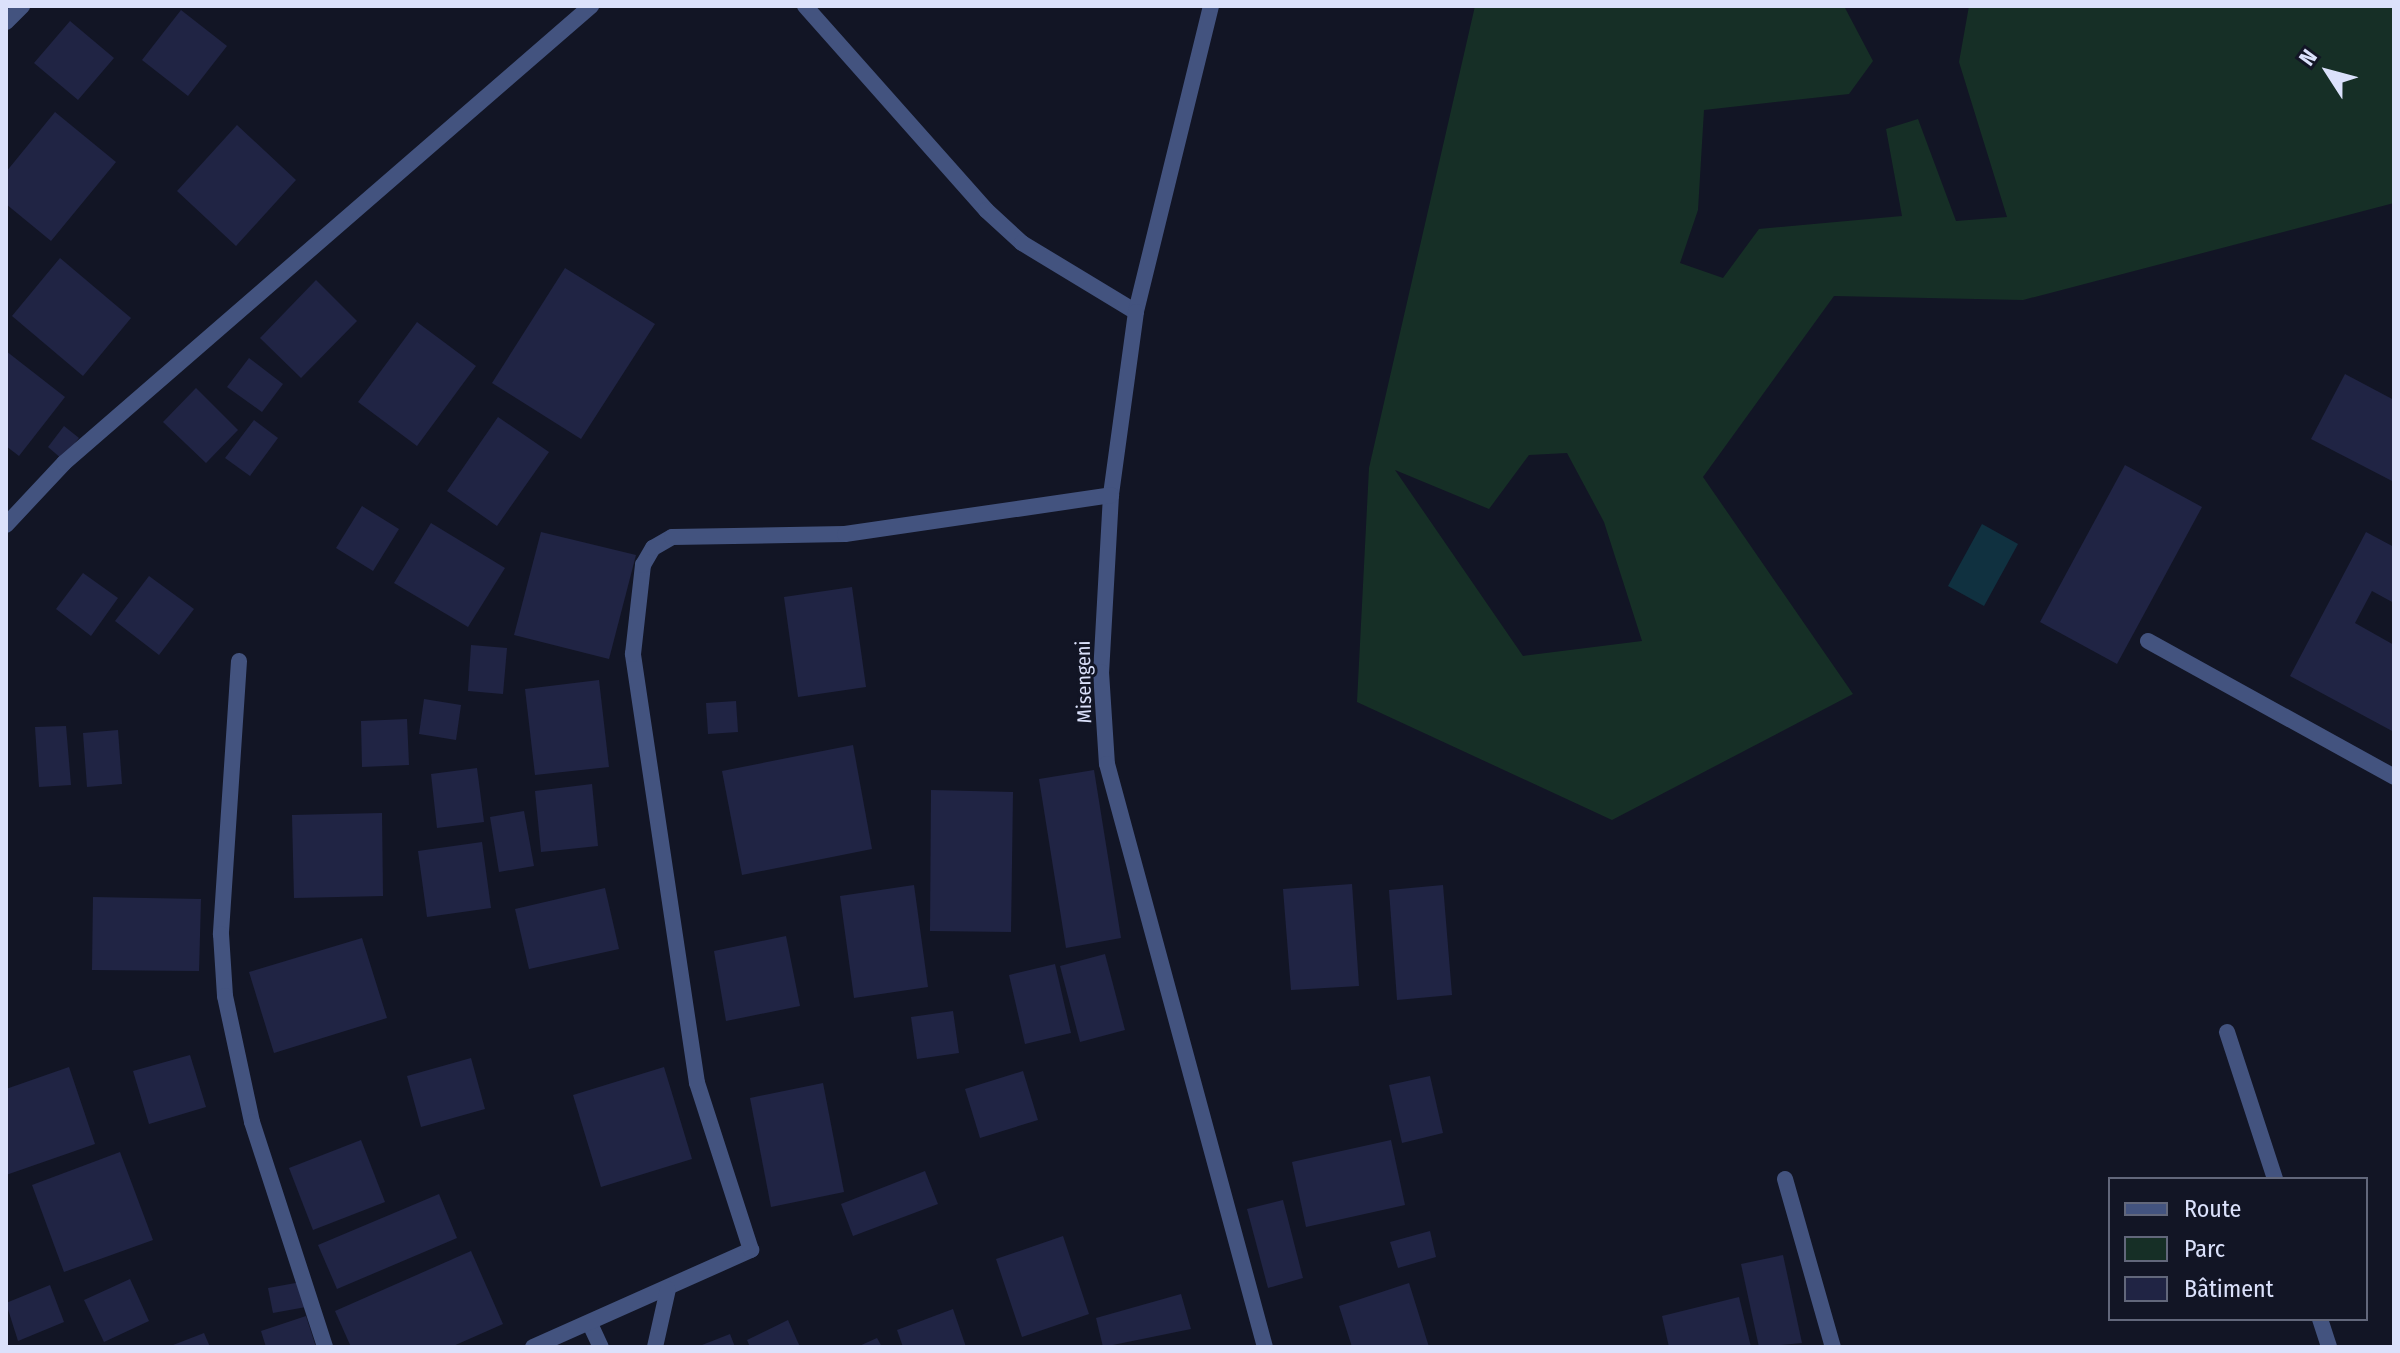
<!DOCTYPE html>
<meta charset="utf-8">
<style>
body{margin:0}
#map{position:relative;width:2400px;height:1353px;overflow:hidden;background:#121525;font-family:"Fira Sans Condensed",sans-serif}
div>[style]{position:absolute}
.green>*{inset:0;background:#162f26}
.water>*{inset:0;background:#103140}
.building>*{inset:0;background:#202444}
.lane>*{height:16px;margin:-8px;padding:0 8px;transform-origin:8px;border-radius:8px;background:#43537f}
.street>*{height:16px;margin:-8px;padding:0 8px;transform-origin:8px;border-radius:8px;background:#43537f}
span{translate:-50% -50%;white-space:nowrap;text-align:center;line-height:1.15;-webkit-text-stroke:6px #121525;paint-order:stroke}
.street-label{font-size:20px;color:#dbe1fb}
.frame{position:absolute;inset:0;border:8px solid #dbe1fb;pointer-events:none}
.legend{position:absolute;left:2108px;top:1177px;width:260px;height:144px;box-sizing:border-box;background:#121525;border:2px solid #62677b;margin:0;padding:10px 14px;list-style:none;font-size:24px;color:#dbe1fb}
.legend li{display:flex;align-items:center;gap:16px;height:40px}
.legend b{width:40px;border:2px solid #62677b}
.north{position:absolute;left:2288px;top:32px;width:80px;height:80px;-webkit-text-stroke:6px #121525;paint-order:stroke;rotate:306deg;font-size:22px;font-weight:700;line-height:32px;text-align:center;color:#dbe1fb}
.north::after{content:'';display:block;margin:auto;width:28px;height:36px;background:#dbe1fb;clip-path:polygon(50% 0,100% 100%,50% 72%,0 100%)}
</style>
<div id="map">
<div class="green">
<div style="clip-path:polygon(evenodd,1475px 6px,1844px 6px,1873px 61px,1849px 94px,1704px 110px,1698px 210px,1680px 263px,1723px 278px,1759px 229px,1902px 216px,1886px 129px,1918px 119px,1956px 221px,2007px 217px,1959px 62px,1969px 6px,2394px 6px,2394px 203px,2023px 300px,1834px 296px,1703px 477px,1853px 694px,1612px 820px,1357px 702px,1369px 468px,1475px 6px,1567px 453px,1604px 522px,1642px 641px,1523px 656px,1395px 470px,1489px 509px,1529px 455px,1567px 453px)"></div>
</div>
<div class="water">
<div style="clip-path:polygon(1982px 524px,2018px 544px,1984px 606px,1948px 586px)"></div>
</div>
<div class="building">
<div style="clip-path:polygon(181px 10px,227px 46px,188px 96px,142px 60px)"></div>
<div style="clip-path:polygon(70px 21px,114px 58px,78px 100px,34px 63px)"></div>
<div style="clip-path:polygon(55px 112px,116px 162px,51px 241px,6px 204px,6px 172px)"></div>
<div style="clip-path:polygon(237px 125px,296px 180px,236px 246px,177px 191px)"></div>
<div style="clip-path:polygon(60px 258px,131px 318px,83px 376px,12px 316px)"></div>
<div style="clip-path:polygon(565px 268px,655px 324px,581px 439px,492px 383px)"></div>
<div style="clip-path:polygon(316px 280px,357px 321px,301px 378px,260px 338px)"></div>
<div style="clip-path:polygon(417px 322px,476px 366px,417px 446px,358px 402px)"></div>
<div style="clip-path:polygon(6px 351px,65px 397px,19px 456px,6px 446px)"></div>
<div style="clip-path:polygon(249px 358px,283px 384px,262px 412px,227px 387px)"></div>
<div style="clip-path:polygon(2345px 374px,2394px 400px,2394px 482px,2311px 439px)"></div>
<div style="clip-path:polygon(196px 388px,238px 430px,206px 463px,163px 422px)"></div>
<div style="clip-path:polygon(498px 417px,549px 452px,497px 526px,447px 491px)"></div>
<div style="clip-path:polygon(254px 420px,278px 438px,250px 476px,225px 458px)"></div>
<div style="clip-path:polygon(64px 426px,79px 438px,62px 459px,48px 447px)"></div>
<div style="clip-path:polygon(2125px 465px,2202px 507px,2117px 664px,2040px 622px)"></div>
<div style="clip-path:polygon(362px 506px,399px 529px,373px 571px,336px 548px)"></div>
<div style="clip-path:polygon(431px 523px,505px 568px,468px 627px,394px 583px)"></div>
<div style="clip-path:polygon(541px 532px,636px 555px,609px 659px,514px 635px)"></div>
<div style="clip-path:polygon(2366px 532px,2394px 547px,2394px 603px,2372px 591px,2355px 623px,2394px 645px,2394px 732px,2290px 676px)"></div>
<div style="clip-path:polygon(83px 573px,118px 598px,91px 636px,56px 609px)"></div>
<div style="clip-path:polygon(149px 576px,194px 609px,159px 655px,115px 621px)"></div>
<div style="clip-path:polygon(852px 587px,866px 687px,798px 697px,784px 597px)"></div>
<div style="clip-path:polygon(471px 645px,507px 648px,503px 694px,468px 691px)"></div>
<div style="clip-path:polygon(599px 680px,609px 767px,535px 775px,525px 689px)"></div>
<div style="clip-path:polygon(424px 699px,461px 705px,456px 740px,419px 734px)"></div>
<div style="clip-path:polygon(736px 701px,738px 732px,708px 734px,706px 703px)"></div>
<div style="clip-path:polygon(407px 719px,409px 765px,362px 767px,361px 721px)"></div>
<div style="clip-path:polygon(66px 726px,71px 785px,39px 787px,35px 727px)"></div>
<div style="clip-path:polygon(118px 730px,122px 784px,87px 787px,83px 733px)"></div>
<div style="clip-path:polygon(853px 745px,872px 849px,742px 875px,722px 771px)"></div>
<div style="clip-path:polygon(477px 768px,484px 822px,437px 828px,431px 774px)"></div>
<div style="clip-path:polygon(1094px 770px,1121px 938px,1066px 948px,1039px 779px)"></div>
<div style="clip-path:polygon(592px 784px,598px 846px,541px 852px,535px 791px)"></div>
<div style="clip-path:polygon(931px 790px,1013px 792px,1011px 932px,930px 931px)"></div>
<div style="clip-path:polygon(524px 811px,534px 866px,499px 872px,490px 817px)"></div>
<div style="clip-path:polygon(382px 813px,383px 896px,294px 898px,292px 815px)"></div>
<div style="clip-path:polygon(482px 842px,491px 908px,427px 917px,418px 851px)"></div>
<div style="clip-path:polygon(1352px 884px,1359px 986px,1291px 990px,1283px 889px)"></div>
<div style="clip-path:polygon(914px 885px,928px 987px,854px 998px,840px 896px)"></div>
<div style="clip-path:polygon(1443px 885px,1452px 995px,1397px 1000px,1389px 890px)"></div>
<div style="clip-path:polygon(605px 888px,619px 949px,529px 969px,515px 909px)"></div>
<div style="clip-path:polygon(93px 897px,201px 899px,199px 971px,92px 970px)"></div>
<div style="clip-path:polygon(786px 936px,800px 1006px,726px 1021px,714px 951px)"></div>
<div style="clip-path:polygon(362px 938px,387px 1018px,274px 1053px,249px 972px)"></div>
<div style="clip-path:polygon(1105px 954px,1125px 1030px,1080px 1042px,1060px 966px)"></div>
<div style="clip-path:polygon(1055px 964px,1071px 1033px,1025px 1044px,1009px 975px)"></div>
<div style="clip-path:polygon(953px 1011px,959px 1053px,917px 1059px,911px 1017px)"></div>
<div style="clip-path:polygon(190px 1055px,206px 1107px,149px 1124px,133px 1071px)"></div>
<div style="clip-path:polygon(471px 1058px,485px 1109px,421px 1127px,407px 1076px)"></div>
<div style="clip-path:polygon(69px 1067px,95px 1144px,6px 1175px,6px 1089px)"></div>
<div style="clip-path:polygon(664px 1067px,692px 1159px,601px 1187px,573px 1095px)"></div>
<div style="clip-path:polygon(1023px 1071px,1038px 1120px,980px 1138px,965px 1089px)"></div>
<div style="clip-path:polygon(1430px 1076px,1443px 1133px,1402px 1143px,1389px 1085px)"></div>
<div style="clip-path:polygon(823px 1083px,844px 1192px,771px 1207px,750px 1098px)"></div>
<div style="clip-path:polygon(361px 1140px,385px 1202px,313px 1230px,289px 1168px)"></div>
<div style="clip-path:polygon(1391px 1140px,1405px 1205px,1306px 1227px,1292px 1162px)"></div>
<div style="clip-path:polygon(120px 1152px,153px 1240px,64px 1272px,32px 1185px)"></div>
<div style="clip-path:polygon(925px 1171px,938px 1204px,853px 1236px,841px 1204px)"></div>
<div style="clip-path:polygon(439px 1194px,457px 1238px,337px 1289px,318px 1245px)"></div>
<div style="clip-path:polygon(1283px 1200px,1303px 1278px,1268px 1288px,1247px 1209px)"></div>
<div style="clip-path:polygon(1430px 1231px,1436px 1257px,1398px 1268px,1390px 1242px)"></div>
<div style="clip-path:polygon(1063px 1236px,1089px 1314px,1022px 1337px,996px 1259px)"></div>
<div style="clip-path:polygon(471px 1251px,503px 1324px,451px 1347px,351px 1347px,335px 1311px)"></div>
<div style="clip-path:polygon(1783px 1255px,1802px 1343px,1759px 1347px,1741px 1264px)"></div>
<div style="clip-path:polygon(130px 1279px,149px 1321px,104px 1342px,84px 1300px)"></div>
<div style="clip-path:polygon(301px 1282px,306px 1307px,273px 1313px,268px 1288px)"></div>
<div style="clip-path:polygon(1409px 1283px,1429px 1347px,1352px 1347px,1339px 1306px)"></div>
<div style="clip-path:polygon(50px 1285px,64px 1322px,18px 1341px,6px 1303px)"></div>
<div style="clip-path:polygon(1181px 1294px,1191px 1329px,1103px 1347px,1096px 1318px)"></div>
<div style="clip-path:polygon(1739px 1297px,1751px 1347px,1669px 1347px,1662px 1316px)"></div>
<div style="clip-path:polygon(953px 1309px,966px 1347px,903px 1347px,897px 1330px)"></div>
<div style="clip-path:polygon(306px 1316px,316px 1347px,266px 1347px,261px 1331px)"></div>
<div style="clip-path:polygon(788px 1320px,800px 1347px,750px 1347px,747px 1340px)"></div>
<div style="clip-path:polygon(204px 1333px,210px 1347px,168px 1347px)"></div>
<div style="clip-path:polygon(730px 1334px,735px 1347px,697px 1347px)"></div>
<div style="clip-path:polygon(877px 1338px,882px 1347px,857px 1347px)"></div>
</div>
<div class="lane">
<div style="left:2148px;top:641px;width:281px;rotate:28.9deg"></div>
</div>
<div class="street">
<div style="left:805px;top:6px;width:273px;rotate:48.4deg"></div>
<div style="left:986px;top:210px;width:49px;rotate:42.5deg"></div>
<div style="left:1022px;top:243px;width:133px;rotate:31.2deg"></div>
<div style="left:1211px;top:6px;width:315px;rotate:103.8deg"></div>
<div style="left:1136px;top:312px;width:185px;rotate:97.8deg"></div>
<div style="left:1111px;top:495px;width:177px;rotate:93.2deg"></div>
<div style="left:1101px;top:672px;width:92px;rotate:86.3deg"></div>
<div style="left:1107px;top:764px;width:604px;rotate:74.84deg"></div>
<div style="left:6px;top:22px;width:23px;rotate:-45deg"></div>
<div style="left:6px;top:525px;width:85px;rotate:-46.9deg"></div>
<div style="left:64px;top:463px;width:698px;rotate:-40.93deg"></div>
<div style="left:239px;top:661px;width:274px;rotate:93.8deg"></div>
<div style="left:221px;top:934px;width:62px;rotate:86.3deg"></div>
<div style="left:225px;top:996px;width:129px;rotate:77.9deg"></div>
<div style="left:252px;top:1122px;width:237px;rotate:72deg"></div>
<div style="left:2227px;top:1032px;width:155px;rotate:71.9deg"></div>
<div style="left:1785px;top:1179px;width:175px;rotate:74.1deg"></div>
<div style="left:2320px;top:1319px;width:29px;rotate:72deg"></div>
<div style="left:591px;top:1326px;width:23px;rotate:65deg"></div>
<div style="left:533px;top:1347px;width:239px;rotate:-24deg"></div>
<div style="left:751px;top:1250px;width:176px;rotate:-107.9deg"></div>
<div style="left:697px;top:1083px;width:434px;rotate:-98.5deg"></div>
<div style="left:633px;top:654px;width:90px;rotate:-83.6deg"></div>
<div style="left:643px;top:565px;width:20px;rotate:-60deg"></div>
<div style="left:653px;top:548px;width:22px;rotate:-30deg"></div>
<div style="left:672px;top:537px;width:173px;rotate:-1deg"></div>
<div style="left:845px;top:534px;width:269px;rotate:-8.3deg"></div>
<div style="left:655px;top:1347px;width:59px;rotate:-77.4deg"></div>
</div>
<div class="street-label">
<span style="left:1084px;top:682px;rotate:-91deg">Misengeni</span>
</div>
<div class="frame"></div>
<ul class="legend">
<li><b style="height:10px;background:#43537f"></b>Route</li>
<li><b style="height:22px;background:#162f26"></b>Parc</li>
<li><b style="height:22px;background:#202444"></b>Bâtiment</li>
</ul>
<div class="north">N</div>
</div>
